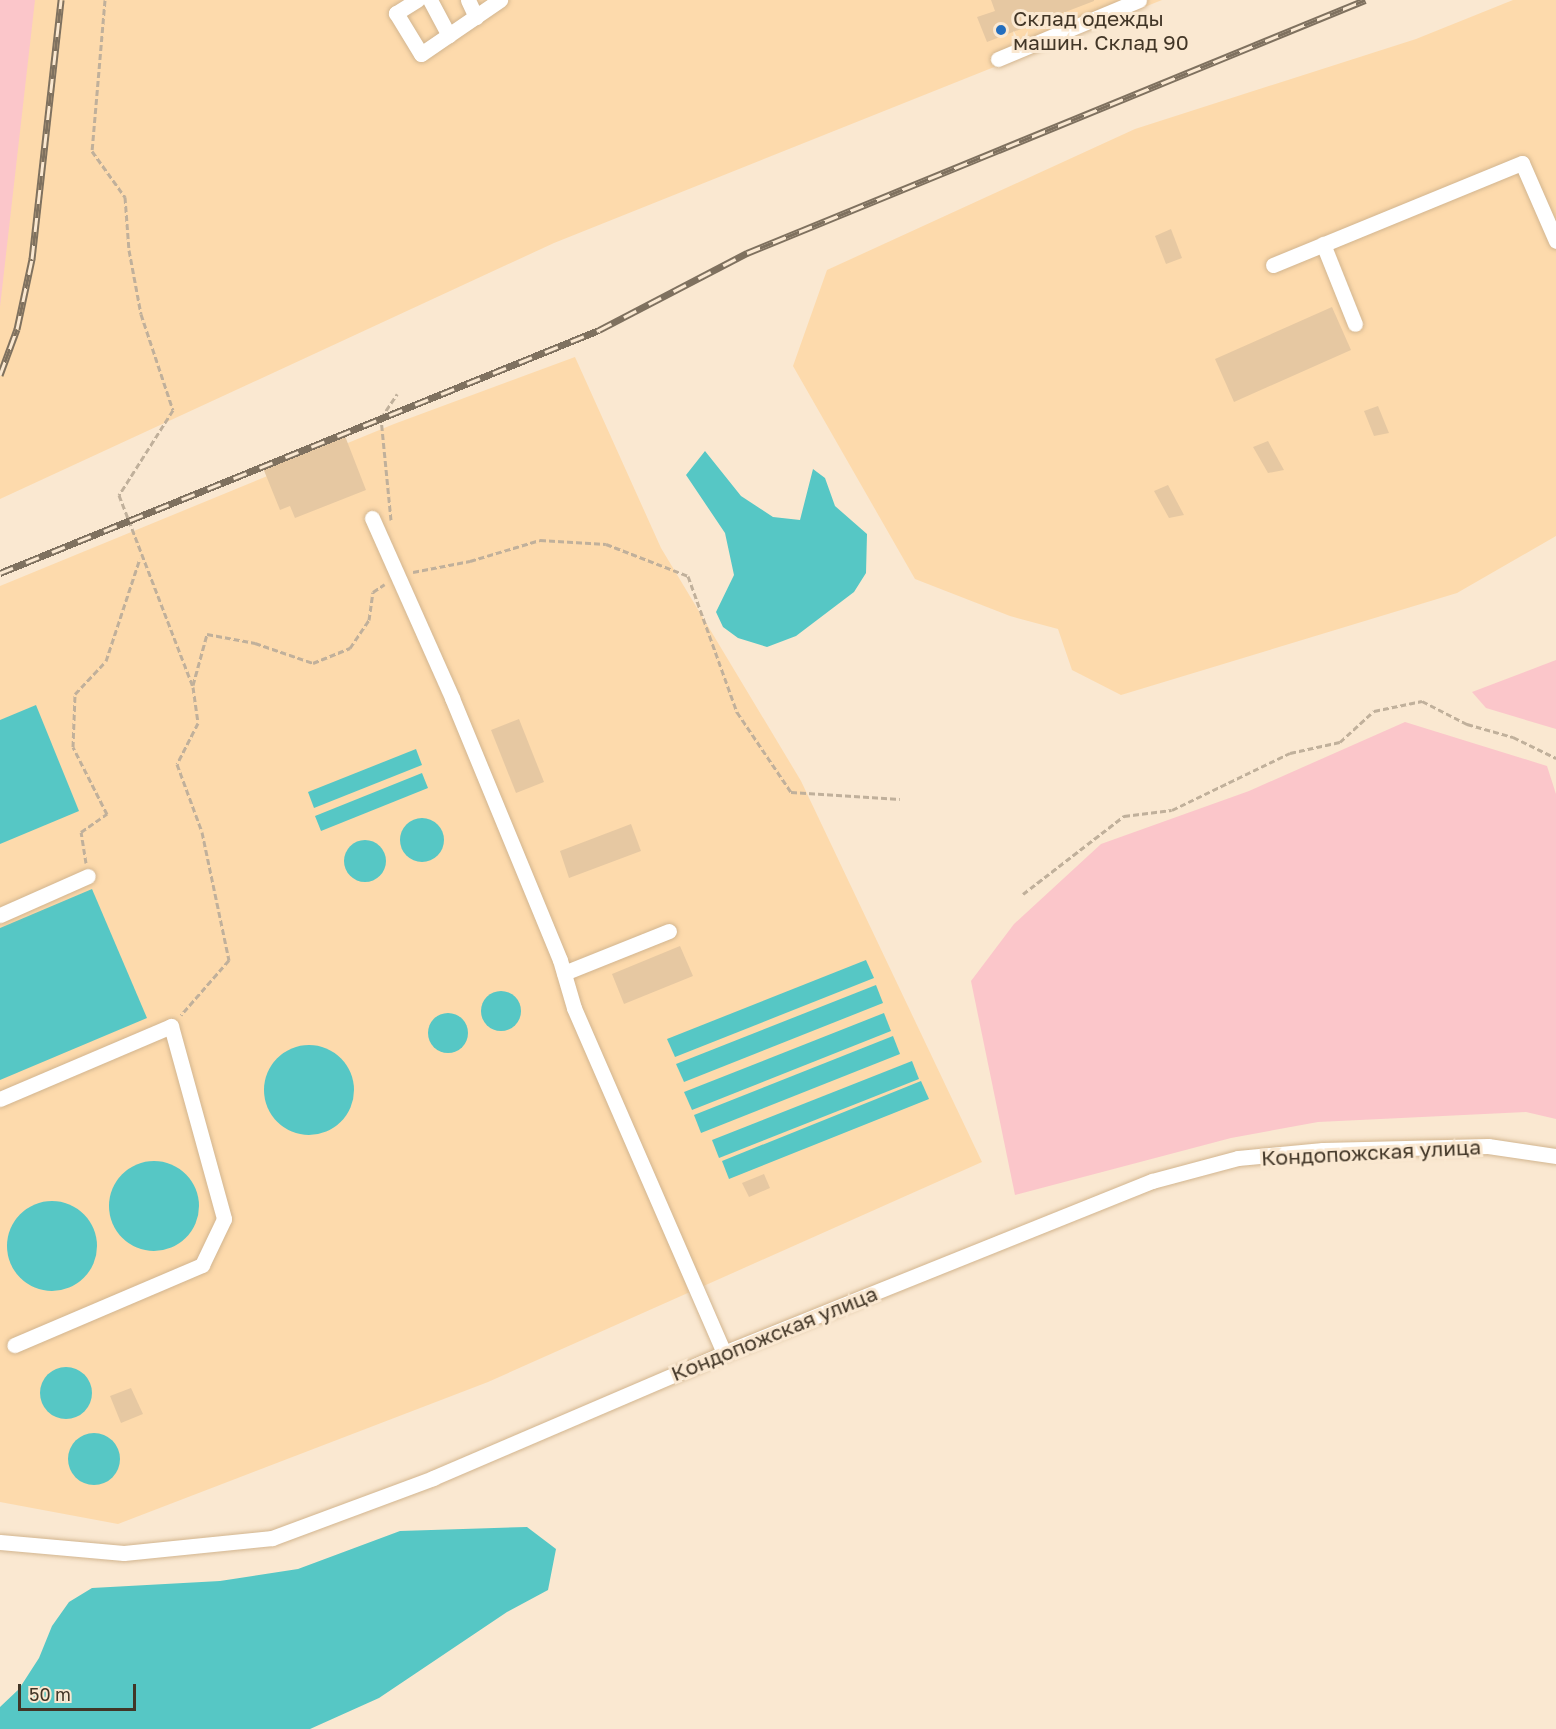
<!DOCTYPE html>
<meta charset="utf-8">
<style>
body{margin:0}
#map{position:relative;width:1556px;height:1729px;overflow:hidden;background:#fae8d1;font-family:"Golos Text",sans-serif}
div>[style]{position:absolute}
.built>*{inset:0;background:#fddaac}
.green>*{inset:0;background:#fbc6ca}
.water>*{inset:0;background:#56c7c5}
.round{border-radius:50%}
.building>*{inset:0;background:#e6c8a2}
.path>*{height:3px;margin-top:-1.5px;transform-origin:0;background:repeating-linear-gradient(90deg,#c0b09b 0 6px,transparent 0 9px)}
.roads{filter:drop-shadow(0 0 2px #d2b58f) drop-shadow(0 0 2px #d2b58f)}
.minor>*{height:15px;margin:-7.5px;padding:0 7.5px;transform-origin:7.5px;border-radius:7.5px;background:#fff}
.rail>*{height:7px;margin-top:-3.5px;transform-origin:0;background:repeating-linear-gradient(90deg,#fae8d1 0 14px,#7f715f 0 28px);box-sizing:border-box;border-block:2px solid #7f715f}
.dots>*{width:16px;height:16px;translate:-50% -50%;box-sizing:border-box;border:3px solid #fae8d1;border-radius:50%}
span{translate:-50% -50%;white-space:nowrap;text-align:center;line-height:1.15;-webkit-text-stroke:6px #fae8d1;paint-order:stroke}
.poi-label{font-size:21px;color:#423627}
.left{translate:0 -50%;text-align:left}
.street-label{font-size:21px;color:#423627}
.scale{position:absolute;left:18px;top:1684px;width:118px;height:27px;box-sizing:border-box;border:3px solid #423627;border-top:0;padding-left:8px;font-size:18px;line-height:21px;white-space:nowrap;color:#423627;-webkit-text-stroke:4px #fae8d1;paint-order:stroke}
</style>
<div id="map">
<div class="built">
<div style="clip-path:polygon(0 0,1162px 0,554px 243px,0 499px)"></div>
<div style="clip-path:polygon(1513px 0,1556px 0,1556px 536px,1457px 593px,1121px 695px,1072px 670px,1058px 629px,1010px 616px,915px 579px,793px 366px,827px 270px,1135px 129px,1416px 39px)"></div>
<div style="clip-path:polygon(575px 357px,661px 548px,801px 781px,982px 1162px,488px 1382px,118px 1524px,0 1502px,0 586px,394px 424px)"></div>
</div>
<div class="green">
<div style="clip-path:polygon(0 0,35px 0,0 307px)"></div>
<div style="clip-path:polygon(1556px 660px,1556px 729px,1486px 708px,1472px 692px)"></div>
<div style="clip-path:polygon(1405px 722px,1547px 766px,1556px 794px,1556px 1119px,1526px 1112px,1318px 1122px,1231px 1138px,1015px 1195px,971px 981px,1014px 924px,1101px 844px,1249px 791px)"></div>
</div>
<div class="water">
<div style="clip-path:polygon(705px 451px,741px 496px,773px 517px,800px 520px,813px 469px,825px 478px,835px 506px,867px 534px,866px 573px,854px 592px,796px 636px,767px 647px,738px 638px,723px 627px,716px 612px,734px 575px,725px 533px,686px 475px)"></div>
<div style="clip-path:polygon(36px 705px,79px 811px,0 844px,0 720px)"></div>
<div style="clip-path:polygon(416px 749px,422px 765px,314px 808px,308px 792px)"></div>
<div style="clip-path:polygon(422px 773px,428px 788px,321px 831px,315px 816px)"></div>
<div class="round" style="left:400px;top:818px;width:44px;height:44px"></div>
<div class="round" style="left:344px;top:840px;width:42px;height:42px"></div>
<div style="clip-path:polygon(92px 889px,147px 1018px,0 1080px,0 928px)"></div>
<div style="clip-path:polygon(866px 960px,874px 978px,675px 1057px,667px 1039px)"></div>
<div style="clip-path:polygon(876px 985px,883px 1003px,684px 1082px,676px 1064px)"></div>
<div class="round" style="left:481px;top:991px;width:40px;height:40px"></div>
<div class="round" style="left:428px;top:1013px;width:40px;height:40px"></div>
<div style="clip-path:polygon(884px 1013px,891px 1031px,692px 1110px,684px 1092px)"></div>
<div style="clip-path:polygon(893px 1036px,900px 1054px,701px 1133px,694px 1115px)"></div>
<div class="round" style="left:264px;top:1045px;width:90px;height:90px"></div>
<div style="clip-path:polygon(912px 1061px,919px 1079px,719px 1158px,712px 1140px)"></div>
<div style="clip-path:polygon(921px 1081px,929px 1099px,729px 1179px,722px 1161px)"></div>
<div class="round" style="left:109px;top:1161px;width:90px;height:90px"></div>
<div class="round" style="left:7px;top:1201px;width:90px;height:90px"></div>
<div class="round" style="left:40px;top:1367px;width:52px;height:52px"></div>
<div class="round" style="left:68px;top:1433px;width:52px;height:52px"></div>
<div style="clip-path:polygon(527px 1527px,556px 1549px,548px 1590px,507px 1612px,379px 1698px,310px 1729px,0 1729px,0 1707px,19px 1689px,39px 1658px,52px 1626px,69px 1602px,92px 1588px,220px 1581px,298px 1569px,400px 1531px)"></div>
</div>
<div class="building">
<div style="clip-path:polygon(991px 0,1094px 0,1094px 1px,987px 42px,977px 17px,995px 11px)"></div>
<div style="clip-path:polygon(1171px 229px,1182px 258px,1166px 264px,1155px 236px)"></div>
<div style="clip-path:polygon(1332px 307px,1351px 350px,1234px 402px,1215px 359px)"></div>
<div style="clip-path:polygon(1378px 406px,1389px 433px,1374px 436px,1364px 411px)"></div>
<div style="clip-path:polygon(345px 436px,366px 490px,295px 518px,290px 506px,280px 510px,263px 468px)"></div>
<div style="clip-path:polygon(1268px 441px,1284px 470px,1268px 473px,1253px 447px)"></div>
<div style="clip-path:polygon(1168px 485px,1184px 515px,1169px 518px,1154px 491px)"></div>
<div style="clip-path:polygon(519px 719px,544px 782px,516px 793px,491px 730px)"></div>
<div style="clip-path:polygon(631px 824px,641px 851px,569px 878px,560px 851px)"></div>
<div style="clip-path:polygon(680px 946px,693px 976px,624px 1004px,612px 974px)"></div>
<div style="clip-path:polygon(764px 1174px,770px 1188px,749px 1197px,742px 1183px)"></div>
<div style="clip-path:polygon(131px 1388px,143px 1414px,121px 1423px,110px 1396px)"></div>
</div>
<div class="path">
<div style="left:105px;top:0;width:152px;rotate:94.9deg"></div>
<div style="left:92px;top:151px;width:57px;rotate:54.3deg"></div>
<div style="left:125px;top:197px;width:53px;rotate:85.7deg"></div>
<div style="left:129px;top:250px;width:65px;rotate:79.4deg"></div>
<div style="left:141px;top:314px;width:101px;rotate:71.6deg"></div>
<div style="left:173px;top:410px;width:101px;rotate:122.4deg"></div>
<div style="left:119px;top:495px;width:206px;rotate:68.9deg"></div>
<div style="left:193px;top:687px;width:36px;rotate:82deg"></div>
<div style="left:198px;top:723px;width:46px;rotate:117.1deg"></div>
<div style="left:177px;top:764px;width:72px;rotate:69.8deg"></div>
<div style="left:202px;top:832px;width:131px;rotate:78.1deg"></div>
<div style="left:229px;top:960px;width:73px;rotate:131.1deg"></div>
<div style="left:391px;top:520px;width:102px;rotate:-95.6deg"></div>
<div style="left:381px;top:418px;width:29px;rotate:-56deg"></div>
<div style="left:413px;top:572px;width:58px;rotate:-10.9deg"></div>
<div style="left:470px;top:561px;width:73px;rotate:-16.7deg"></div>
<div style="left:540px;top:540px;width:66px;rotate:3.5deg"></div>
<div style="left:606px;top:544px;width:88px;rotate:21.3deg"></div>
<div style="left:688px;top:576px;width:145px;rotate:70.2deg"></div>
<div style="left:737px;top:712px;width:97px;rotate:56deg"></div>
<div style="left:791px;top:792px;width:109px;rotate:3.7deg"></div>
<div style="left:193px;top:685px;width:53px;rotate:-74.6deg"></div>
<div style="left:207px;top:634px;width:49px;rotate:10.6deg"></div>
<div style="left:255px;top:643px;width:61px;rotate:19deg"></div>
<div style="left:313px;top:663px;width:40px;rotate:-22deg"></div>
<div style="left:350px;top:648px;width:34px;rotate:-56deg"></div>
<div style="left:369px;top:620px;width:28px;rotate:-82deg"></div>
<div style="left:373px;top:592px;width:14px;rotate:-34deg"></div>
<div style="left:86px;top:863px;width:31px;rotate:-99deg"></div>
<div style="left:81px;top:832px;width:32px;rotate:-35deg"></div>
<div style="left:107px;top:814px;width:75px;rotate:-116.9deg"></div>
<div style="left:73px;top:747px;width:53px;rotate:-87.8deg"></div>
<div style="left:75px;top:694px;width:45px;rotate:-46.8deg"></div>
<div style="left:106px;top:661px;width:108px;rotate:-71.7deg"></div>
<div style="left:1023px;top:894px;width:128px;rotate:-37.7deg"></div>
<div style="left:1124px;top:816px;width:48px;rotate:-7.1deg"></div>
<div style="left:1172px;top:810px;width:131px;rotate:-25.8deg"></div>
<div style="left:1290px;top:753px;width:51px;rotate:-12.4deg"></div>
<div style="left:1340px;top:742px;width:46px;rotate:-42.4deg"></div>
<div style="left:1374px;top:711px;width:49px;rotate:-11.8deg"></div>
<div style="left:1422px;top:701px;width:51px;rotate:27.1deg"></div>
<div style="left:1467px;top:724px;width:48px;rotate:15.8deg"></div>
<div style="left:1513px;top:737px;width:48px;rotate:26deg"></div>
</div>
<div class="roads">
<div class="minor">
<div style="left:417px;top:0;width:25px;rotate:148deg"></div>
<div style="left:396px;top:13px;width:48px;rotate:58.6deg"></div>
<div style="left:421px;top:54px;width:96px;rotate:-34.4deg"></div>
<div style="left:430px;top:0;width:40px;rotate:62deg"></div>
<div style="left:468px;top:0;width:19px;rotate:65deg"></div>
<div style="left:998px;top:59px;width:153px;rotate:-22.7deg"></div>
<div style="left:1323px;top:244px;width:86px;rotate:68.2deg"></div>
<div style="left:1273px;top:265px;width:269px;rotate:-22.3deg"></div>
<div style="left:1522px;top:163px;width:85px;rotate:66.4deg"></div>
<div style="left:372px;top:518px;width:197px;rotate:66deg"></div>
<div style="left:452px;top:698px;width:283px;rotate:67.6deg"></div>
<div style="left:560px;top:960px;width:50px;rotate:73.7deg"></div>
<div style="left:574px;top:1008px;width:376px;rotate:66.5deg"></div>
<div style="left:0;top:915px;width:96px;rotate:-23.9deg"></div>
<div style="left:564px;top:973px;width:113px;rotate:-21.8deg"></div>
<div style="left:0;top:1099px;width:186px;rotate:-23.1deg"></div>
<div style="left:171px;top:1026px;width:200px;rotate:74.6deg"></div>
<div style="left:224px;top:1219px;width:51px;rotate:115.6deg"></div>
<div style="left:202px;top:1265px;width:204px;rotate:156.9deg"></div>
<div style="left:0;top:1542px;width:124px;rotate:5.1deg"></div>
<div style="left:124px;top:1553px;width:149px;rotate:-5.8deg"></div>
<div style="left:272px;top:1538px;width:172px;rotate:-20.4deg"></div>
<div style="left:433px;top:1478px;width:317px;rotate:-23.2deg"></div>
<div style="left:724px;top:1353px;width:461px;rotate:-21.9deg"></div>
<div style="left:1152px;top:1181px;width:89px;rotate:-15deg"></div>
<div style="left:1238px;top:1158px;width:85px;rotate:-5.4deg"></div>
<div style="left:1323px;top:1150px;width:165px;rotate:-1.4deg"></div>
<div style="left:1488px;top:1146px;width:69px;rotate:8.4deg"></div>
</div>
</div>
<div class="rail">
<div style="left:0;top:375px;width:49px;rotate:-69.7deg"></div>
<div style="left:17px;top:329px;width:72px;rotate:-77.9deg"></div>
<div style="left:32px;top:259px;width:261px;rotate:-83.6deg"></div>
<div style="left:0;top:573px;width:646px;rotate:-22.08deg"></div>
<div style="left:599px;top:330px;width:167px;rotate:-27.5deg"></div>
<div style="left:747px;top:253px;width:668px;rotate:-22.26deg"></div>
</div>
<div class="dots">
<div style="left:1001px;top:30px;background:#236ebe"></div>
</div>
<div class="poi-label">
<span class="left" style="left:1013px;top:30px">Склад одежды<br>машин. Склад 90</span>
</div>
<div class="street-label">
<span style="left:1371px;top:1152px;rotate:-3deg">Кондопожская улица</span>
<span style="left:774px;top:1333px;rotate:-22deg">Кондопожская улица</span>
</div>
<div class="scale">50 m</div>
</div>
